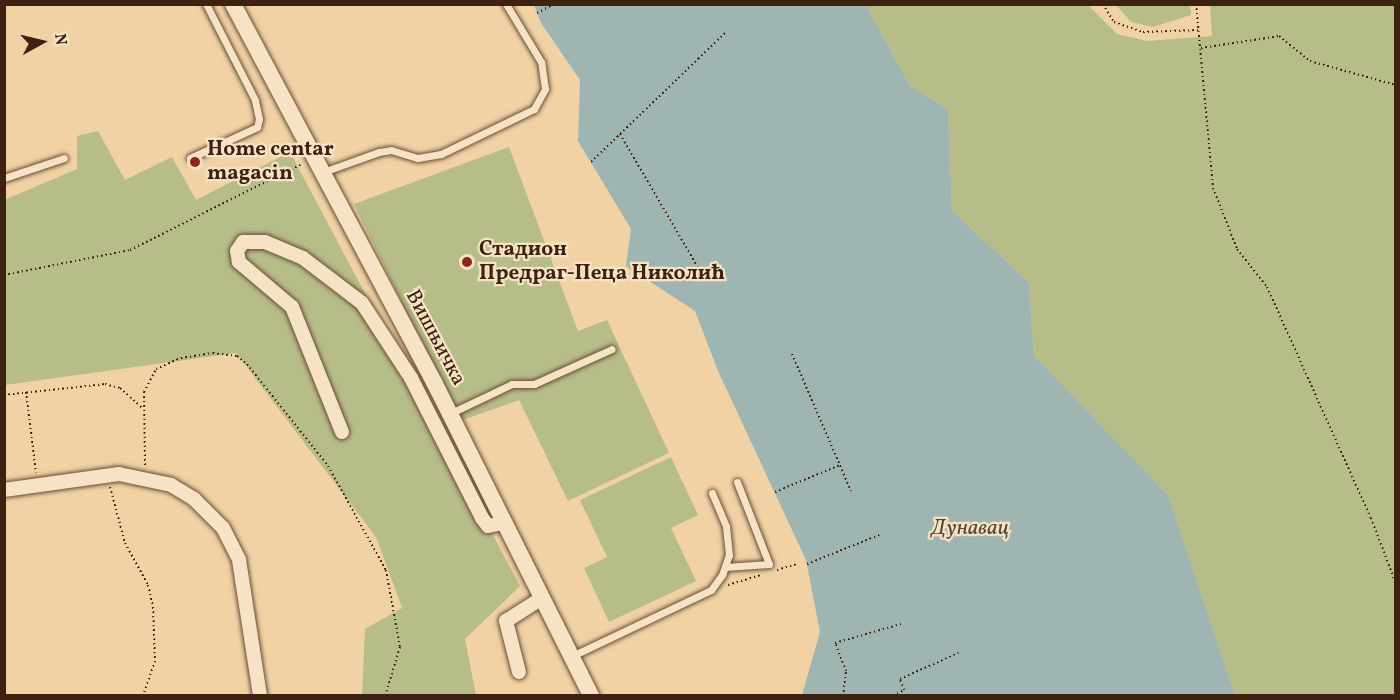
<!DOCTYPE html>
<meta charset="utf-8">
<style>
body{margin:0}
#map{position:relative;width:1400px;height:700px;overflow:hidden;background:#f1d2a5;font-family:Vollkorn,serif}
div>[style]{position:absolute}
.green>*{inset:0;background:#b7bd88}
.water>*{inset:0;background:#9fb5b2}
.path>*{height:2px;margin-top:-1px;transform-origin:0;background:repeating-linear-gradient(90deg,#3d2211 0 1.5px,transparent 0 4.5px)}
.roads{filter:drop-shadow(0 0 2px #6a4e36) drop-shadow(0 0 2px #6a4e36)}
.service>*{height:7px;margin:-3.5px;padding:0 3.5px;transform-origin:3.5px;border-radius:3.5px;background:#f6e2c4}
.minor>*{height:14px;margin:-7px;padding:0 7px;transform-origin:7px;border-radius:7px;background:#f6e2c4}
.tertiary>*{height:16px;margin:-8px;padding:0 8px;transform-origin:8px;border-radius:8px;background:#f6e2c4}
.dots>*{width:16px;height:16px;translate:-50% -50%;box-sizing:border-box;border:3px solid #f6e2c4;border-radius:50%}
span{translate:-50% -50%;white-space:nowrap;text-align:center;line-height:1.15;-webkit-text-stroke:4.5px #f6e2c4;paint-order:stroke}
.poi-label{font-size:21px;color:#3d2211;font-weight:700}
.left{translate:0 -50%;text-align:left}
.street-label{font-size:21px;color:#3d2211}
.water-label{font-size:22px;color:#564739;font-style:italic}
.frame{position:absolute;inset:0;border:6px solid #3d2211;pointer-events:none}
.north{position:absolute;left:12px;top:12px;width:60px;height:60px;-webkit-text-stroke:4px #f6e2c4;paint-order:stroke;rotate:82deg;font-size:16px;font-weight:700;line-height:24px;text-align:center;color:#3d2211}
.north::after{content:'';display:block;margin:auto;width:21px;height:27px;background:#3d2211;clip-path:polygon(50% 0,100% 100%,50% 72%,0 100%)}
</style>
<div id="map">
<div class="green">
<div style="clip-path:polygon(866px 5px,1088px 5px,1117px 34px,1147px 41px,1212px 36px,1210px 5px,1395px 5px,1395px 695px,1235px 695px,1168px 495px,1034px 355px,1029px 283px,952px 210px,948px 109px,910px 86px)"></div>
<div style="clip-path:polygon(1116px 5px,1190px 5px,1191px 15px,1153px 27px,1131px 22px)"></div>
<div style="clip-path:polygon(98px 131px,125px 180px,172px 157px,196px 200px,290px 152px,520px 586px,465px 639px,476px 695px,362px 695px,365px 629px,402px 608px,376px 537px,236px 353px,5px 385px,4px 200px,77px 169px,77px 136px)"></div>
<div style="clip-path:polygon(509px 147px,578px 331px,607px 320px,669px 453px,568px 501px,519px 400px,460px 421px,354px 204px)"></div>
<div style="clip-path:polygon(671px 457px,698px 515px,671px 528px,696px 581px,609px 622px,584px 568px,607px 557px,580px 500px)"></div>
</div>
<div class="water">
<div style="clip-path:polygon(534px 5px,866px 5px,910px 86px,948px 109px,952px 210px,1029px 283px,1034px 355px,1168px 495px,1235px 695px,802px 695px,820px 632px,806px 560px,718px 371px,695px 311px,626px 266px,631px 229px,578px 141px,580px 80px,541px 23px)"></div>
</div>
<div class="path">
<div style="left:1103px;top:4px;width:21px;rotate:59deg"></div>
<div style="left:1114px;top:22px;width:31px;rotate:19deg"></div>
<div style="left:1143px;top:32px;width:56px;rotate:-2deg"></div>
<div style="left:1196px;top:4px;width:185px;rotate:84.7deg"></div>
<div style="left:1213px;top:188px;width:66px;rotate:68.5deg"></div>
<div style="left:1237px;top:249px;width:48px;rotate:51.7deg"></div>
<div style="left:1267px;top:287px;width:253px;rotate:65.8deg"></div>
<div style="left:1371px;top:518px;width:71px;rotate:69.3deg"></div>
<div style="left:537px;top:13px;width:19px;rotate:-28deg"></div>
<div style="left:1201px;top:48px;width:79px;rotate:-8.7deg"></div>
<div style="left:1279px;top:36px;width:40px;rotate:39deg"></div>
<div style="left:1310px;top:61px;width:89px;rotate:15.6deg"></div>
<div style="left:620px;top:134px;width:159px;rotate:59.7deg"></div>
<div style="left:591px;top:162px;width:186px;rotate:-43.9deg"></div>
<div style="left:4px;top:275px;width:128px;rotate:-11.2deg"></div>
<div style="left:130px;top:250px;width:192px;rotate:-26.6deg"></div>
<div style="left:792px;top:354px;width:149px;rotate:66.7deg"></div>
<div style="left:26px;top:392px;width:81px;rotate:82.9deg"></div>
<div style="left:4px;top:395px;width:102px;rotate:-6.2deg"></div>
<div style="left:105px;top:384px;width:16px;rotate:15deg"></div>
<div style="left:120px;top:388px;width:30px;rotate:42deg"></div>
<div style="left:145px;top:465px;width:73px;rotate:-90.8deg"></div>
<div style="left:144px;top:392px;width:26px;rotate:-62deg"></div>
<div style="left:156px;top:369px;width:27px;rotate:-24deg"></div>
<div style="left:181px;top:358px;width:32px;rotate:-9deg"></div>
<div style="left:213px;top:353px;width:24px;rotate:7deg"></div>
<div style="left:237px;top:356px;width:13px;rotate:39deg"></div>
<div style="left:247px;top:364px;width:130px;rotate:51.5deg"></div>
<div style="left:328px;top:466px;width:119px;rotate:60.9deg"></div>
<div style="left:386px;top:570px;width:78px;rotate:79.7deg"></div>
<div style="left:400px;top:647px;width:51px;rotate:107deg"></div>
<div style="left:110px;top:487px;width:58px;rotate:75deg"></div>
<div style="left:125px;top:543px;width:48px;rotate:61.3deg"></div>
<div style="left:148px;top:585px;width:23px;rotate:77deg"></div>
<div style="left:153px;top:607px;width:54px;rotate:87.9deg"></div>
<div style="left:155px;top:661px;width:37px;rotate:109deg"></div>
<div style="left:775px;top:492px;width:70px;rotate:-22.6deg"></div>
<div style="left:807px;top:564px;width:78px;rotate:-21.9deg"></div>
<div style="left:777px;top:570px;width:21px;rotate:-17deg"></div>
<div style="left:728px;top:585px;width:34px;rotate:-17deg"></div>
<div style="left:843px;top:696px;width:25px;rotate:-83deg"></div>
<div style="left:846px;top:671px;width:30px;rotate:-111deg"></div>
<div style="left:835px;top:643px;width:69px;rotate:-16.1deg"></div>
<div style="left:893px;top:696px;width:13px;rotate:-29deg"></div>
<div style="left:904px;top:690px;width:12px;rotate:-110deg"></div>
<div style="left:900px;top:679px;width:64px;rotate:-24.1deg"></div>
</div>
<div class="roads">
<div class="service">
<div style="left:190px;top:158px;width:74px;rotate:-24.8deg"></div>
<div style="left:257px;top:127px;width:8px;rotate:-76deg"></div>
<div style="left:259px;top:119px;width:19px;rotate:-102deg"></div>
<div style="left:255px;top:100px;width:108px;rotate:-117deg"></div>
<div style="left:323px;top:172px;width:59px;rotate:-19.7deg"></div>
<div style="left:379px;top:152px;width:12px;rotate:-9deg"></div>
<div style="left:391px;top:150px;width:28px;rotate:17deg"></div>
<div style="left:418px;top:158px;width:23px;rotate:-10deg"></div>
<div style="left:441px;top:154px;width:103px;rotate:-25.8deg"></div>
<div style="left:534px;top:109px;width:23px;rotate:-61deg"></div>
<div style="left:545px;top:89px;width:27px;rotate:-98deg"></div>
<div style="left:541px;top:62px;width:68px;rotate:-121.1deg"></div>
<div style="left:4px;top:178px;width:63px;rotate:-18.4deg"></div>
<div style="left:449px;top:414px;width:70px;rotate:-25.5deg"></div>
<div style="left:512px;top:384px;width:22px"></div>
<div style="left:534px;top:384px;width:85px;rotate:-24.2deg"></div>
<div style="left:725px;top:567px;width:44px;rotate:-3.9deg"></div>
<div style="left:769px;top:564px;width:88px;rotate:-111.3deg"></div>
<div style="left:572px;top:656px;width:154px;rotate:-25.4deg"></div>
<div style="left:711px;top:590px;width:19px;rotate:-54deg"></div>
<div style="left:722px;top:575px;width:21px;rotate:-71deg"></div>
<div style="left:729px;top:555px;width:29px;rotate:-96deg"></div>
<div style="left:726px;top:526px;width:36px;rotate:-113deg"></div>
</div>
<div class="minor">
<div style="left:342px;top:432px;width:135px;rotate:-111.8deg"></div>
<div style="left:292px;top:307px;width:70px;rotate:-139.7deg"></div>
<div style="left:239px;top:262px;width:11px;rotate:-100deg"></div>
<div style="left:237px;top:251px;width:11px;rotate:-56deg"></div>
<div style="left:243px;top:242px;width:22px"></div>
<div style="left:265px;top:242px;width:41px;rotate:22.8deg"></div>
<div style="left:303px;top:258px;width:74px;rotate:37.3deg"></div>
<div style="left:362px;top:303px;width:90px;rotate:56.8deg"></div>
<div style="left:411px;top:378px;width:157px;rotate:63.1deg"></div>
<div style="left:482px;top:518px;width:10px;rotate:53deg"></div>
<div style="left:488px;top:526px;width:16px;rotate:-11deg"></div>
<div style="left:4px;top:490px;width:116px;rotate:-7.9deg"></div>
<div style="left:119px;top:474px;width:53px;rotate:11.9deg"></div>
<div style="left:171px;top:485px;width:27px;rotate:31deg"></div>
<div style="left:194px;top:499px;width:41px;rotate:45deg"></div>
<div style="left:223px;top:528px;width:36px;rotate:63deg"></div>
<div style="left:239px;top:560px;width:138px;rotate:81.2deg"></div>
<div style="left:519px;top:672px;width:53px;rotate:-104.3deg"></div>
<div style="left:506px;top:621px;width:43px;rotate:-32.6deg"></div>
</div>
<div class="tertiary">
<div style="left:233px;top:4px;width:428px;rotate:62deg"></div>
<div style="left:434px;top:382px;width:351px;rotate:63.4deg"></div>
</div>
</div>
<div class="dots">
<div style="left:195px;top:162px;background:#8f2418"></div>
<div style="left:467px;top:262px;background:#8f2418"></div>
</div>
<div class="poi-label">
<span class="left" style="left:207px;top:162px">Home centar<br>magacin</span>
<span class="left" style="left:479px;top:262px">Стадион<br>Предраг-Пеца Николић</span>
</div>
<div class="street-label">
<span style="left:435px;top:338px;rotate:62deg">Вишњичка</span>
</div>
<div class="water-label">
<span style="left:970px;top:529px">Дунавац</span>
</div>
<div class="frame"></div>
<div class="north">N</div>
</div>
